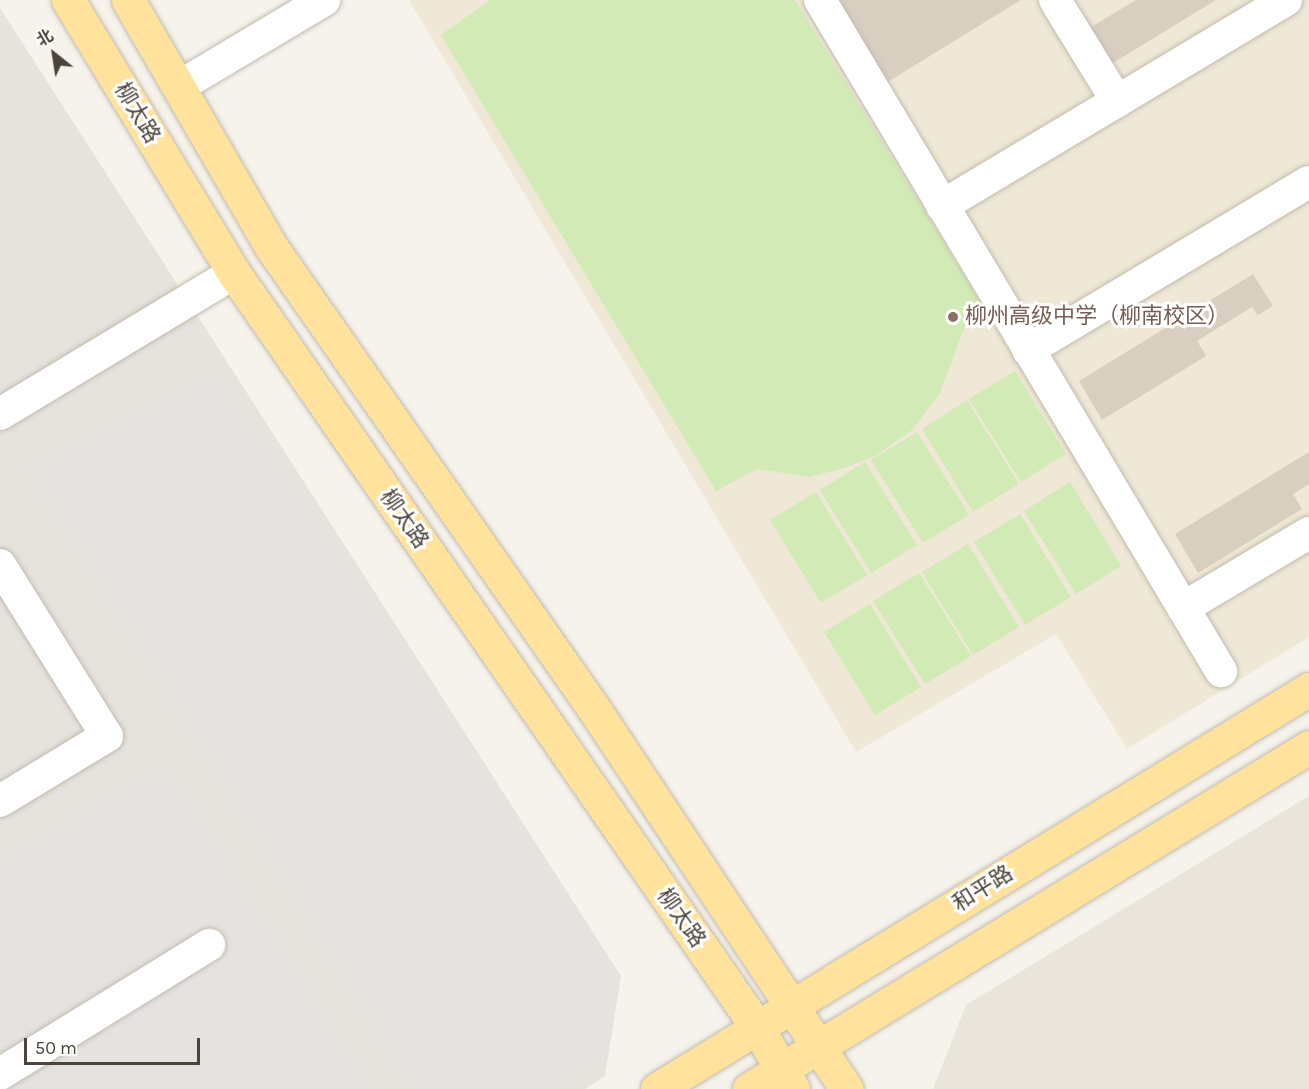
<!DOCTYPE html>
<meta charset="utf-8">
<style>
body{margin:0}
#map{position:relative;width:1309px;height:1089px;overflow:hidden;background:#f6f3ec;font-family:Karla,"Noto Sans SC",sans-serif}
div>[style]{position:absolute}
.residential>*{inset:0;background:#eae5da}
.industrial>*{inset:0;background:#e6e2dd}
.education>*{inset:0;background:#efe8d6}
.green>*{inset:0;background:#d2eab5}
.parking>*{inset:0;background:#e5e3e0}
.building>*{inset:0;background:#d8cfc1}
.roads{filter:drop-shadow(0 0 2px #c2bbae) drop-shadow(0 0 2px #c2bbae)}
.minor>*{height:32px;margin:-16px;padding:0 16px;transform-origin:16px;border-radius:16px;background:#fff}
.major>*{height:33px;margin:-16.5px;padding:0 16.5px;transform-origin:16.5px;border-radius:16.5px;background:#ffe39c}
.dots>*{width:16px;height:16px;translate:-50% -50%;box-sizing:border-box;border:3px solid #fff;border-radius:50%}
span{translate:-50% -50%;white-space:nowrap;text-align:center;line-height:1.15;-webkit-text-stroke:6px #fff;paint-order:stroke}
.street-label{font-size:22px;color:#4b4439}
.education-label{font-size:22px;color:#785e54}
.left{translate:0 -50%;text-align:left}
.north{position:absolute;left:24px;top:24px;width:60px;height:60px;-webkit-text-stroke:4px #fff;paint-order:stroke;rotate:330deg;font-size:16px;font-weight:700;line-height:24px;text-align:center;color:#4b4439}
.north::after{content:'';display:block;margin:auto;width:21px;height:27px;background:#4b4439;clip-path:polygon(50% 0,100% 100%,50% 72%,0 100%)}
.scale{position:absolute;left:24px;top:1038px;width:176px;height:27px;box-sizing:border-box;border:3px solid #4b4439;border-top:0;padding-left:8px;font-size:18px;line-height:21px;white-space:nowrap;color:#4b4439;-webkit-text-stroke:4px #fff;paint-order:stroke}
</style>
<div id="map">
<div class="residential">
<div style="clip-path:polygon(1309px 796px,1309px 1089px,933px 1089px,966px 1005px)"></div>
</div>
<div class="industrial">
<div style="clip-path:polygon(0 8px,621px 976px,605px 1076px,585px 1089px,0 1089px)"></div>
</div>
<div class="education">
<div style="clip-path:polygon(409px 0,1309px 0,1309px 637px,1127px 749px,1056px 634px,856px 752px)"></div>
</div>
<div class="green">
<div style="clip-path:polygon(490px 0,795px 0,987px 313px,965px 326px,940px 393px,912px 430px,875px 456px,844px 468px,810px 477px,757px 469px,716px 491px,441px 35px)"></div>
<div style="clip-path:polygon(1015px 371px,1066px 454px,1021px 482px,969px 399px)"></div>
<div style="clip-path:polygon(967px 400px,1019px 484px,973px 512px,922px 429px)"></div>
<div style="clip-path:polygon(917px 432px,969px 515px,923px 543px,871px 460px)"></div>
<div style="clip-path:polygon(865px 462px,917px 545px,871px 573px,820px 490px)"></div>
<div style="clip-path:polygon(1070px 482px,1121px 566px,1076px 594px,1024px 511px)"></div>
<div style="clip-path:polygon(816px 492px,867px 575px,821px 603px,770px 520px)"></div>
<div style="clip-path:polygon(1020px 514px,1071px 597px,1025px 625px,974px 542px)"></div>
<div style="clip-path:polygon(968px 544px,1019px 627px,973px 655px,922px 572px)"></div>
<div style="clip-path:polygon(919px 573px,971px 656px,925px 684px,873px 601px)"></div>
<div style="clip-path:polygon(870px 604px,921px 687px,875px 715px,824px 632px)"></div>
</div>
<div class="parking">
<div style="clip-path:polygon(208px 383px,608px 977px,597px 1049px,531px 1089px,427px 1089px,46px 470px)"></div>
<div style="clip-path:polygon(160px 775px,354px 1089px,0 1089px,0 873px)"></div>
</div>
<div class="building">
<div style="clip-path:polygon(836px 0,1021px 0,886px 83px)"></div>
<div style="clip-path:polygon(1136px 0,1216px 0,1113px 63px,1091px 27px)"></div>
<div style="clip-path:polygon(1253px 274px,1273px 306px,1258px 315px,1252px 307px,1197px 341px,1206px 356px,1102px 420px,1079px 381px)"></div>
<div style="clip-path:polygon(1309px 452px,1309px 484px,1293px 494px,1302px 509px,1198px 573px,1175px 534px)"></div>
</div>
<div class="roads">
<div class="minor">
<div style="left:820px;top:0;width:782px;rotate:59.14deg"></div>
<div style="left:1055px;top:0;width:119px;rotate:58.5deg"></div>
<div style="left:180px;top:86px;width:168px;rotate:-30.8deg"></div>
<div style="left:942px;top:206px;width:401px;rotate:-30.9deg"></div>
<div style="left:1028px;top:350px;width:327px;rotate:-30.9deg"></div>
<div style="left:0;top:414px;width:273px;rotate:-31.1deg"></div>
<div style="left:0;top:565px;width:202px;rotate:58deg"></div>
<div style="left:107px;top:736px;width:125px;rotate:148.7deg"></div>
<div style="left:1183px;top:608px;width:147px;rotate:-30.8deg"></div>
<div style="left:0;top:1074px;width:246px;rotate:-31.7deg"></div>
</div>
<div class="major">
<div style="left:68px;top:0;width:320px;rotate:58.7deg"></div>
<div style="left:234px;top:273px;width:918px;rotate:55.25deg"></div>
<div style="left:757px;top:1027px;width:72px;rotate:59.9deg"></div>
<div style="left:128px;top:0;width:287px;rotate:59.9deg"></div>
<div style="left:272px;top:248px;width:559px;rotate:55.06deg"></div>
<div style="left:592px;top:706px;width:460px;rotate:56.4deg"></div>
<div style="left:657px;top:1089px;width:765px;rotate:-31.53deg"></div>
<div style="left:749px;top:1089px;width:656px;rotate:-31.41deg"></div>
</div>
</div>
<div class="dots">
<div style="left:953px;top:317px;background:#8d6e63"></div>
</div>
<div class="street-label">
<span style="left:137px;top:113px;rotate:59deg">柳太路</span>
<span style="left:404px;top:519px;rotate:55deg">柳太路</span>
<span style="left:983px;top:889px;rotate:-32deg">和平路</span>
<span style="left:681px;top:918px;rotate:55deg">柳太路</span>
</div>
<div class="education-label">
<span class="left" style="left:965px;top:317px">柳州高级中学（柳南校区）</span>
</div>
<div class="north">北</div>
<div class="scale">50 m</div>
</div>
